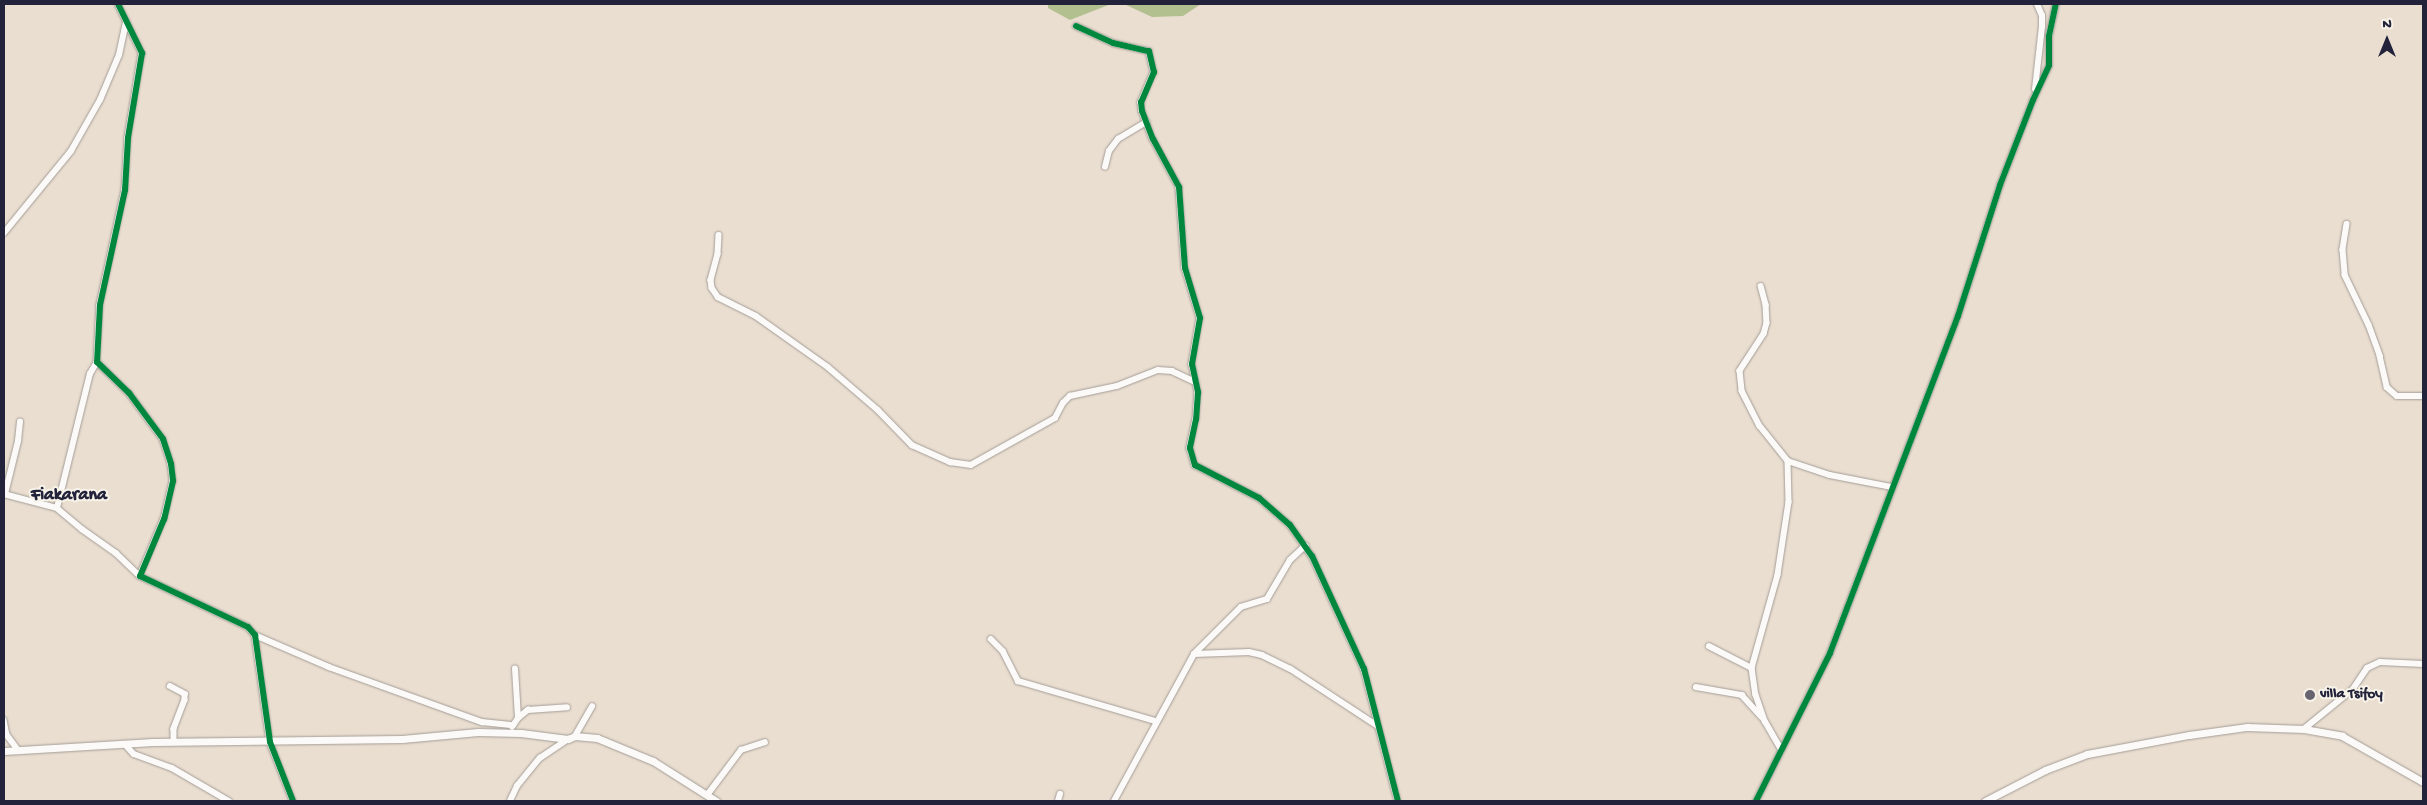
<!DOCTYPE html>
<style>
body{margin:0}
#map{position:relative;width:2427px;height:805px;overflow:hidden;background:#eaded0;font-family:"Gochi Hand",sans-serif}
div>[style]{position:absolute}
.forest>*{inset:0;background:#b2c090}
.roads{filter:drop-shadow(0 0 1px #a39d97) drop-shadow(0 0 1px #a39d97)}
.minor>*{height:5.5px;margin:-2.75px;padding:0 2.75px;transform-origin:2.75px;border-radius:2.75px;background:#fcfaf8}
.tertiary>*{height:7px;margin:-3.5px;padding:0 3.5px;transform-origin:3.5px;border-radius:3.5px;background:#fcfaf8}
.cycleway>*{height:6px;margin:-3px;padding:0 3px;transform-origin:3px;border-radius:3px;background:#00873e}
.dots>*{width:14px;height:14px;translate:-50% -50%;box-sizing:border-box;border:2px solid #f7f3e8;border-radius:50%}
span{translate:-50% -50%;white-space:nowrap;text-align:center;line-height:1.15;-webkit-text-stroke:4px #f7f3e8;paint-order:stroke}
.poi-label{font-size:15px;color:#22223b;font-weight:700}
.left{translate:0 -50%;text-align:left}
.quarter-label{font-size:18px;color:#22223b;font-weight:700}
.frame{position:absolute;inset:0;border:5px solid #22223b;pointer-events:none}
.north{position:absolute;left:2362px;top:15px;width:50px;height:50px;-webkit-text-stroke:4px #f7f3e8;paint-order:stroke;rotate:0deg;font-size:14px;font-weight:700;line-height:20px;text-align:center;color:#22223b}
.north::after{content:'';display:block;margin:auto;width:18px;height:22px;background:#22223b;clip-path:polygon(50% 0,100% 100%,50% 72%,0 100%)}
</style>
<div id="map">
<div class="forest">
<div style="clip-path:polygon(1048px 4px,1111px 4px,1070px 20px,1048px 8px)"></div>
<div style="clip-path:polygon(1124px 4px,1201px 4px,1183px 16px,1152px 17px)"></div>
</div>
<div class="roads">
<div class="minor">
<div style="left:118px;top:4px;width:55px;rotate:63.9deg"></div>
<div style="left:142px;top:53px;width:86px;rotate:99.4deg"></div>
<div style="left:128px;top:138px;width:52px;rotate:93.3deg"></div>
<div style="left:125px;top:190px;width:118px;rotate:102.3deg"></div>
<div style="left:100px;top:305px;width:57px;rotate:93deg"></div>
<div style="left:97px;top:362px;width:45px;rotate:44.1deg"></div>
<div style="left:129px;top:393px;width:57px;rotate:53.5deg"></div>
<div style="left:163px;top:439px;width:26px;rotate:72deg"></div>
<div style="left:171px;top:464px;width:17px;rotate:83deg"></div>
<div style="left:173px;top:481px;width:39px;rotate:103deg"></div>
<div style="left:164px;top:519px;width:62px;rotate:112.8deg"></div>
<div style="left:140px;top:576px;width:119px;rotate:25.3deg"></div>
<div style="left:248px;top:627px;width:11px;rotate:49deg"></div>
<div style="left:255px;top:635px;width:108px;rotate:82deg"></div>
<div style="left:270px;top:742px;width:63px;rotate:68.7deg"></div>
<div style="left:1076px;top:26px;width:41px;rotate:24.7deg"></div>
<div style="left:1113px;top:43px;width:37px;rotate:13deg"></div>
<div style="left:1149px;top:51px;width:22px;rotate:77deg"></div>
<div style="left:1154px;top:72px;width:33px;rotate:113deg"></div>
<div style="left:1141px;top:102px;width:9px;rotate:84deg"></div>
<div style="left:1142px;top:111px;width:30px;rotate:69deg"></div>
<div style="left:1153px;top:139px;width:55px;rotate:61.6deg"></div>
<div style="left:1179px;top:187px;width:81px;rotate:85.8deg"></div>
<div style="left:1185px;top:268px;width:52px;rotate:73.3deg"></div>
<div style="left:1200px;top:318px;width:47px;rotate:99.9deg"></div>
<div style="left:1192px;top:364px;width:29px;rotate:78deg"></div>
<div style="left:1198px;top:392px;width:27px;rotate:94deg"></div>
<div style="left:1196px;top:419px;width:30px;rotate:102deg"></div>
<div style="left:1190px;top:448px;width:18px;rotate:74deg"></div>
<div style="left:1195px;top:465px;width:72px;rotate:27.3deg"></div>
<div style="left:1259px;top:498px;width:41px;rotate:41.1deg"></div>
<div style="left:1290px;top:525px;width:38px;rotate:55deg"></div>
<div style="left:1312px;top:556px;width:124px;rotate:65.3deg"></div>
<div style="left:1364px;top:669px;width:136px;rotate:75.6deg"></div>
<div style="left:2035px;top:89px;width:62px;rotate:-83.6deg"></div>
<div style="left:2042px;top:27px;width:11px;rotate:-90deg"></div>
<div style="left:2042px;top:16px;width:13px;rotate:-113deg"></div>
<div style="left:1105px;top:167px;width:16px;rotate:-76deg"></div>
<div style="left:1109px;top:151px;width:15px;rotate:-53deg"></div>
<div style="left:1118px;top:139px;width:33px;rotate:-31deg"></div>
<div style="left:2347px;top:224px;width:26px;rotate:99deg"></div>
<div style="left:2343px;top:250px;width:25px;rotate:85deg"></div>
<div style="left:2345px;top:275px;width:55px;rotate:64.4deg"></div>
<div style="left:2369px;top:325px;width:33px;rotate:70deg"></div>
<div style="left:2380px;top:356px;width:32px;rotate:77deg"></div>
<div style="left:2387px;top:387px;width:13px;rotate:42deg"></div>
<div style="left:2397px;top:396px;width:26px"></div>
<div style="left:4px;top:233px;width:106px;rotate:-50.7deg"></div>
<div style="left:71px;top:151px;width:59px;rotate:-60.4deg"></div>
<div style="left:100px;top:100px;width:49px;rotate:-67.1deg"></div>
<div style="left:119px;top:55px;width:34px;rotate:-78deg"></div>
<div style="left:719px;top:235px;width:19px;rotate:93deg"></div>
<div style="left:718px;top:254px;width:27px;rotate:105deg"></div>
<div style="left:711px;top:280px;width:8px;rotate:83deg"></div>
<div style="left:712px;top:288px;width:11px;rotate:56deg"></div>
<div style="left:718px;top:297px;width:42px;rotate:26.6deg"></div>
<div style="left:756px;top:316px;width:88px;rotate:35.3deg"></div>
<div style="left:828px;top:367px;width:66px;rotate:40.7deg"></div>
<div style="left:878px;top:410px;width:49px;rotate:45.8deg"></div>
<div style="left:912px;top:445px;width:42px;rotate:24.1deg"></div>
<div style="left:950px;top:462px;width:21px;rotate:8deg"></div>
<div style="left:971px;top:465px;width:96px;rotate:-29.2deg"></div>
<div style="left:1055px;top:418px;width:17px;rotate:-62deg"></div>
<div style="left:1063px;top:403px;width:10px;rotate:-45deg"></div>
<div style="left:1070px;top:396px;width:48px;rotate:-12deg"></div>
<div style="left:1117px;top:386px;width:44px;rotate:-21.3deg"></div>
<div style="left:1158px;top:370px;width:14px;rotate:4deg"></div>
<div style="left:1172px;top:371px;width:26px;rotate:25deg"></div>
<div style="left:1761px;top:286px;width:20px;rotate:75deg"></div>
<div style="left:1766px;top:305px;width:18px;rotate:87deg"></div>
<div style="left:1767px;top:323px;width:11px;rotate:105deg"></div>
<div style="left:1764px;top:334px;width:44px;rotate:123deg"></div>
<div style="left:1740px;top:371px;width:20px;rotate:84deg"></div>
<div style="left:1742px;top:391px;width:39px;rotate:63deg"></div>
<div style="left:1760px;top:426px;width:45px;rotate:51.3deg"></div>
<div style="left:1788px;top:461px;width:41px;rotate:88.6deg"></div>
<div style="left:1789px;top:502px;width:74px;rotate:98.6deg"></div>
<div style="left:1778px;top:575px;width:97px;rotate:105.6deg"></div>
<div style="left:1752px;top:668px;width:27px;rotate:82deg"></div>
<div style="left:1756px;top:695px;width:28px;rotate:71deg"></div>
<div style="left:1765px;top:721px;width:32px;rotate:60deg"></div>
<div style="left:1788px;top:461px;width:44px;rotate:18.4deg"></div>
<div style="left:1830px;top:475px;width:63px;rotate:11deg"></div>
<div style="left:4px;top:494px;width:55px;rotate:14.8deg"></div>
<div style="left:57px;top:508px;width:33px;rotate:40deg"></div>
<div style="left:82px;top:529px;width:42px;rotate:35.2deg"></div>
<div style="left:116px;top:553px;width:33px;rotate:44deg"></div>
<div style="left:5px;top:494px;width:55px;rotate:-76.2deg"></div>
<div style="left:18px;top:441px;width:19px;rotate:-84deg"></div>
<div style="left:57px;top:508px;width:138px;rotate:-76.2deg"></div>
<div style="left:90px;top:374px;width:14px;rotate:-60deg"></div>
<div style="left:255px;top:635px;width:81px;rotate:23.4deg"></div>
<div style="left:329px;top:667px;width:163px;rotate:19.8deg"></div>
<div style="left:482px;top:722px;width:31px;rotate:6deg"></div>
<div style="left:991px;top:639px;width:17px;rotate:45deg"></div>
<div style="left:1003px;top:651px;width:34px;rotate:63deg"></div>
<div style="left:1018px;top:681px;width:144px;rotate:16.2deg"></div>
<div style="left:1709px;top:646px;width:48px;rotate:27.1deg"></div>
<div style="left:1194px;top:654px;width:55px;rotate:-2.1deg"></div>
<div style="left:1249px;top:652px;width:13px;rotate:13deg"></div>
<div style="left:1262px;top:655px;width:32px;rotate:26deg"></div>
<div style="left:1291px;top:669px;width:104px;rotate:33.2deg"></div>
<div style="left:170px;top:686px;width:17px;rotate:28deg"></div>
<div style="left:185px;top:694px;width:6px;rotate:90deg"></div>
<div style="left:185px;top:700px;width:31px;rotate:111deg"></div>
<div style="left:174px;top:729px;width:13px;rotate:90deg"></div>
<div style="left:1696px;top:687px;width:47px;rotate:9.9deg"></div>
<div style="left:1742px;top:695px;width:30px;rotate:48deg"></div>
<div style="left:518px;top:718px;width:13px;rotate:-39deg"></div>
<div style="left:528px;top:710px;width:39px;rotate:-4deg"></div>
<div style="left:4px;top:720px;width:15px;rotate:79deg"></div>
<div style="left:7px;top:735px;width:20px;rotate:53deg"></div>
<div style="left:512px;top:727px;width:11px;rotate:-56deg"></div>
<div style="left:518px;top:718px;width:49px;rotate:-93.5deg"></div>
<div style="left:2304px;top:729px;width:63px;rotate:-39.2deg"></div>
<div style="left:2353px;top:689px;width:25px;rotate:-56deg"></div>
<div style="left:2367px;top:668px;width:14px;rotate:-25deg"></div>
<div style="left:2380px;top:662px;width:43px;rotate:2.7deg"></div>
<div style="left:575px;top:736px;width:34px;rotate:-60deg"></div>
<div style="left:125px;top:744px;width:13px;rotate:48deg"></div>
<div style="left:134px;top:754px;width:40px;rotate:20.2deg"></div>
<div style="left:172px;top:768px;width:66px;rotate:30.1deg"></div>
<div style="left:708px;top:794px;width:55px;rotate:-53.1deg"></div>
<div style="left:741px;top:750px;width:25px;rotate:-18deg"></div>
<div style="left:510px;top:801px;width:17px;rotate:-65deg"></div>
<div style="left:517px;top:786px;width:36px;rotate:-51deg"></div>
<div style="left:540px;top:758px;width:34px;rotate:-34deg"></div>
<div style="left:1058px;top:801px;width:7px;rotate:-74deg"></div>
<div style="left:1114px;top:801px;width:167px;rotate:-61.4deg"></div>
<div style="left:1194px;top:654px;width:66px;rotate:-45deg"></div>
<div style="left:1241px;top:607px;width:27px;rotate:-17deg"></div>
<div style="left:1267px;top:599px;width:45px;rotate:-59.5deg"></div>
<div style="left:1290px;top:560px;width:21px;rotate:-43deg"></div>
<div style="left:1756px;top:801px;width:165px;rotate:-63.4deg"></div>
<div style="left:1830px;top:653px;width:360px;rotate:-69.2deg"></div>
<div style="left:1958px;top:316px;width:138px;rotate:-72.2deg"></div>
<div style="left:2000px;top:185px;width:91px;rotate:-68.8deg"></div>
<div style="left:2033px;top:100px;width:38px;rotate:-65deg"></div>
<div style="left:2049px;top:65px;width:29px;rotate:-90deg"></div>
<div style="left:2049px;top:36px;width:33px;rotate:-78deg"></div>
</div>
<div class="tertiary">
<div style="left:4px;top:751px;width:149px;rotate:-3.5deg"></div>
<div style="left:153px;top:742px;width:249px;rotate:-0.7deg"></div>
<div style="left:402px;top:739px;width:76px;rotate:-5.3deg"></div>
<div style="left:478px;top:732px;width:43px;rotate:1.3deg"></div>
<div style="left:521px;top:733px;width:47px;rotate:7.3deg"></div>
<div style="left:568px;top:739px;width:8px;rotate:-23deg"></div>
<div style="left:575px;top:736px;width:22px;rotate:5deg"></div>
<div style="left:597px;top:738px;width:61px;rotate:22.3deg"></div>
<div style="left:653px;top:761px;width:75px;rotate:32.4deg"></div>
<div style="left:1985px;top:801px;width:68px;rotate:-27.3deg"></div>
<div style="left:2045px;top:770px;width:45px;rotate:-20.9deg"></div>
<div style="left:2087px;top:754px;width:104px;rotate:-10.6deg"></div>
<div style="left:2189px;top:735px;width:59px;rotate:-7.9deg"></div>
<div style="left:2247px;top:727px;width:57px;rotate:2deg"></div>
<div style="left:2304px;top:729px;width:39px;rotate:10deg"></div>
<div style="left:2342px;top:736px;width:93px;rotate:29.6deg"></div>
</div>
</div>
<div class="cycleway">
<div style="left:118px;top:4px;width:55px;rotate:63.9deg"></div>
<div style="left:142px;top:53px;width:86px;rotate:99.4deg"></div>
<div style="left:128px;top:138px;width:52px;rotate:93.3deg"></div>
<div style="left:125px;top:190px;width:118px;rotate:102.3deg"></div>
<div style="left:100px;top:305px;width:57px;rotate:93deg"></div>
<div style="left:97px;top:362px;width:45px;rotate:44.1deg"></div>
<div style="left:129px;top:393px;width:57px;rotate:53.5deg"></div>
<div style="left:163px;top:439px;width:26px;rotate:72deg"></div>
<div style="left:171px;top:464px;width:17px;rotate:83deg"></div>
<div style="left:173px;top:481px;width:39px;rotate:103deg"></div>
<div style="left:164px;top:519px;width:62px;rotate:112.8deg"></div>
<div style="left:140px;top:576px;width:119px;rotate:25.3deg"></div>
<div style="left:248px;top:627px;width:11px;rotate:49deg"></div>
<div style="left:255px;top:635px;width:108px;rotate:82deg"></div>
<div style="left:270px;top:742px;width:63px;rotate:68.7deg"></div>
<div style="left:1076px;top:26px;width:41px;rotate:24.7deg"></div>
<div style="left:1113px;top:43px;width:37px;rotate:13deg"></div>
<div style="left:1149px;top:51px;width:22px;rotate:77deg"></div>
<div style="left:1154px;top:72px;width:33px;rotate:113deg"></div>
<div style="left:1141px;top:102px;width:9px;rotate:84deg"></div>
<div style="left:1142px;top:111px;width:30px;rotate:69deg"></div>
<div style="left:1153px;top:139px;width:55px;rotate:61.6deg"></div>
<div style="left:1179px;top:187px;width:81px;rotate:85.8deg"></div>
<div style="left:1185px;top:268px;width:52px;rotate:73.3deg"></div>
<div style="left:1200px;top:318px;width:47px;rotate:99.9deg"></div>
<div style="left:1192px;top:364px;width:29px;rotate:78deg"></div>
<div style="left:1198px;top:392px;width:27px;rotate:94deg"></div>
<div style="left:1196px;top:419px;width:30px;rotate:102deg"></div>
<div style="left:1190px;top:448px;width:18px;rotate:74deg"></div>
<div style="left:1195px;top:465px;width:72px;rotate:27.3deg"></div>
<div style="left:1259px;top:498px;width:41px;rotate:41.1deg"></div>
<div style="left:1290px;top:525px;width:38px;rotate:55deg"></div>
<div style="left:1312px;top:556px;width:124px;rotate:65.3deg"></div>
<div style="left:1364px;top:669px;width:136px;rotate:75.6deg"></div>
<div style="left:1756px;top:801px;width:165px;rotate:-63.4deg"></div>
<div style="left:1830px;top:653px;width:360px;rotate:-69.2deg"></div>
<div style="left:1958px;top:316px;width:138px;rotate:-72.2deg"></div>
<div style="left:2000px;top:185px;width:91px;rotate:-68.8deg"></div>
<div style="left:2033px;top:100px;width:38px;rotate:-65deg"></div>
<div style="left:2049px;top:65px;width:29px;rotate:-90deg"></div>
<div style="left:2049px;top:36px;width:33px;rotate:-78deg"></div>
</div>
<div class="dots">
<div style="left:2310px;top:695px;background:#68646f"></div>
</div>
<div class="poi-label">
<span class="left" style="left:2320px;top:695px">villa Tsifoy</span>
</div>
<div class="quarter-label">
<span style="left:69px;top:496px">Fiakarana</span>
</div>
<div class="frame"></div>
<div class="north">N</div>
</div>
